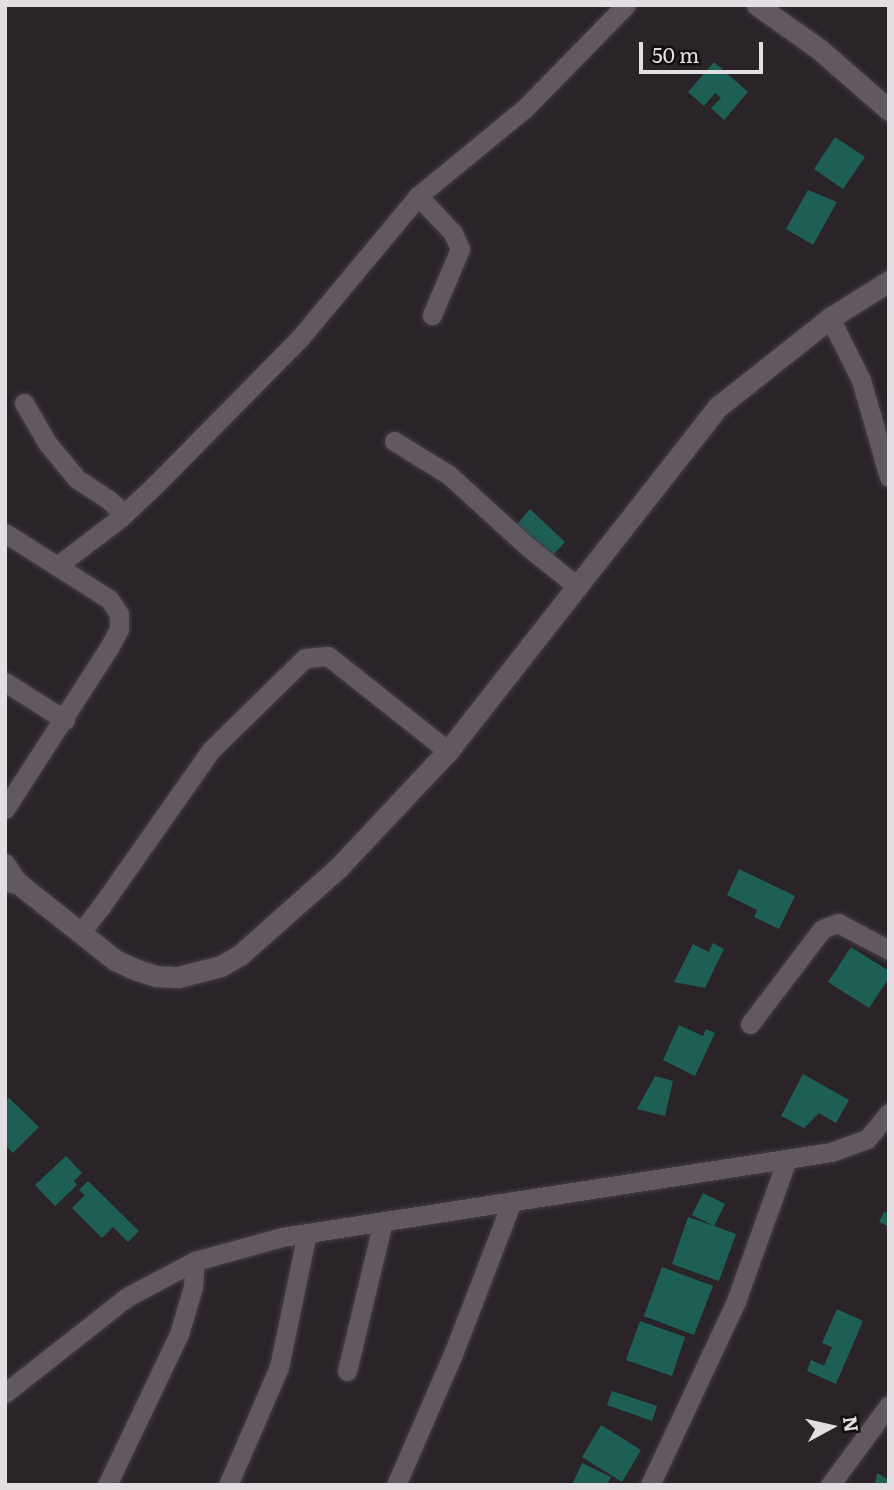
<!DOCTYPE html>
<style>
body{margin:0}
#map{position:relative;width:894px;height:1490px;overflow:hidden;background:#2a2429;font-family:Literata,serif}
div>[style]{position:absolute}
.building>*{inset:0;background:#1d5f54}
.roads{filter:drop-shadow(0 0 2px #453f44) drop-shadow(0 0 2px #453f44)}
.minor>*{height:19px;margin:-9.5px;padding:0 9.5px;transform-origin:9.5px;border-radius:9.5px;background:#61595f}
.tertiary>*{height:21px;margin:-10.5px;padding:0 10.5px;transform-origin:10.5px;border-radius:10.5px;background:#61595f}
span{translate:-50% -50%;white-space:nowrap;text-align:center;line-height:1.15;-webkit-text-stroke:6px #110e10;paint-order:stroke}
.frame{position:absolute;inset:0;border:7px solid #e2dee1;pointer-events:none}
.north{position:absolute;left:796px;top:1392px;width:70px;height:70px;-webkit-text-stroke:5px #110e10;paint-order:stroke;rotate:82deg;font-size:19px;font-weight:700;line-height:28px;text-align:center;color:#e2dee1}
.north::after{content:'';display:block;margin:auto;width:24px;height:32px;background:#e2dee1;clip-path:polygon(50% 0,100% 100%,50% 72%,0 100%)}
.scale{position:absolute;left:639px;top:42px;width:124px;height:32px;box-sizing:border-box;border:4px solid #e2dee1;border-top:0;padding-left:9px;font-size:21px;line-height:24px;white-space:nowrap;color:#e2dee1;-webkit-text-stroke:5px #110e10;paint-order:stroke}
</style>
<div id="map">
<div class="building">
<div style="clip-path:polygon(714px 62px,748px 92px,724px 120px,711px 108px,721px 98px,715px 93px,704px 106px,688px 92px)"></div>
<div style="clip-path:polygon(835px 137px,865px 157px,843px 189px,814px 169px)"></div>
<div style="clip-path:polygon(808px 190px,837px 202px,813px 245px,786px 229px)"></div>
<div style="clip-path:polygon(530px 509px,565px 542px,549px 560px,513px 529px)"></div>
<div style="clip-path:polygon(739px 869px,795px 896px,779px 929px,754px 917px,757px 910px,727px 895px)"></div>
<div style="clip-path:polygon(713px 943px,724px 949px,705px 988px,674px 982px,693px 944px,709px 952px)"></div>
<div style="clip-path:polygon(851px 947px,889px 971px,889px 978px,869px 1008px,828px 982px)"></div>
<div style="clip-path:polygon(679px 1025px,703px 1036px,706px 1029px,715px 1033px,695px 1076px,663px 1060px)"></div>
<div style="clip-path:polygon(803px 1074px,849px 1100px,836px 1123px,819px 1113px,804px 1128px,781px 1116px)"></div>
<div style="clip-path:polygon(655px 1076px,673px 1081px,665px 1116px,637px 1109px)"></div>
<div style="clip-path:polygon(9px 1098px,39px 1127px,13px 1153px,5px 1145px,5px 1102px)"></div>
<div style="clip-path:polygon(66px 1156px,82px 1173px,74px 1181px,77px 1185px,55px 1206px,35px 1185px)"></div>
<div style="clip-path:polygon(88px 1181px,139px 1231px,128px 1242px,113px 1227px,102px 1238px,72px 1208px,85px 1195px,79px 1190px)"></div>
<div style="clip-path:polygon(703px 1193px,725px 1204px,714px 1226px,736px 1234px,719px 1281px,672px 1264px,688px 1217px,714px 1226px,692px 1215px)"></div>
<div style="clip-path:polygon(884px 1212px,889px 1214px,889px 1227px,879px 1222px)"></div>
<div style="clip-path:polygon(662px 1267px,713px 1286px,694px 1335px,644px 1316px)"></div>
<div style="clip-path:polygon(837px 1309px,863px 1321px,836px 1384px,807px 1371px,811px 1360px,824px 1366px,832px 1347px,822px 1343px)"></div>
<div style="clip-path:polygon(640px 1321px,685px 1337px,672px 1376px,626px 1360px)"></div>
<div style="clip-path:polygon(612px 1391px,657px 1406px,652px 1421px,607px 1405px)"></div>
<div style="clip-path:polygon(601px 1425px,641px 1450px,622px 1482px,582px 1457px)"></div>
<div style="clip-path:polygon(582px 1463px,611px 1477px,607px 1485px,572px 1485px)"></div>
<div style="clip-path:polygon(877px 1473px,889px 1480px,889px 1485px,875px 1485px)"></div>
</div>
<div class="roads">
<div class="minor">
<div style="left:418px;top:196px;width:51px;rotate:46.6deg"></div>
<div style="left:453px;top:233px;width:17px;rotate:66deg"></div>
<div style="left:460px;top:249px;width:72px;rotate:113deg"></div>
<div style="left:830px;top:318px;width:69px;rotate:63.4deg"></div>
<div style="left:861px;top:380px;width:101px;rotate:73.9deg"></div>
<div style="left:24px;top:403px;width:48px;rotate:59.7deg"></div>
<div style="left:48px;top:444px;width:45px;rotate:50.4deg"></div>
<div style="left:77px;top:479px;width:38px;rotate:33deg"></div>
<div style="left:109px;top:500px;width:21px;rotate:43deg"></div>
<div style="left:394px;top:441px;width:65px;rotate:31.7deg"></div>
<div style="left:449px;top:475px;width:105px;rotate:42.3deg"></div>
<div style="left:527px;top:546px;width:65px;rotate:38.8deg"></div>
<div style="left:5px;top:533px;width:123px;rotate:32.4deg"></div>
<div style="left:109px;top:599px;width:18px;rotate:56deg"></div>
<div style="left:119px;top:614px;width:15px;rotate:90deg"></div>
<div style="left:119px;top:629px;width:19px;rotate:118deg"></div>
<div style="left:110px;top:646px;width:194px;rotate:122.8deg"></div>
<div style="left:57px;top:566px;width:79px;rotate:-37.3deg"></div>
<div style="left:120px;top:518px;width:47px;rotate:-43.3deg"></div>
<div style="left:154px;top:486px;width:206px;rotate:-45.4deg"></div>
<div style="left:299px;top:339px;width:186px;rotate:-50.2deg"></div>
<div style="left:418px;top:196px;width:137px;rotate:-39.4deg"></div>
<div style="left:524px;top:109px;width:146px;rotate:-45.6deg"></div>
<div style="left:5px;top:682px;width:71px;rotate:32.3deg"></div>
<div style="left:5px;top:863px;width:25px;rotate:56deg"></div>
<div style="left:81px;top:932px;width:34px;rotate:-52deg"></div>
<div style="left:102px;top:905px;width:189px;rotate:-54.9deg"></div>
<div style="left:211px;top:750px;width:132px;rotate:-44.4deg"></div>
<div style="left:305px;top:658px;width:23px;rotate:-5deg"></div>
<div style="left:328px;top:656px;width:153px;rotate:38.4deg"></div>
<div style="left:750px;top:1024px;width:119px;rotate:-52.8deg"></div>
<div style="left:822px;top:929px;width:17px;rotate:-21deg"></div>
<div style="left:838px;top:923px;width:58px;rotate:27.9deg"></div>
<div style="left:347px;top:1371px;width:154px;rotate:-76.5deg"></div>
<div style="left:5px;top:1393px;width:155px;rotate:-38.2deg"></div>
<div style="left:127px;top:1297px;width:77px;rotate:-27.9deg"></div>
<div style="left:195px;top:1261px;width:90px;rotate:-15.4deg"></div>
<div style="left:282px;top:1237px;width:556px;rotate:-8.8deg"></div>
<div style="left:831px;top:1152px;width:38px;rotate:-20deg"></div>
<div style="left:867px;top:1139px;width:34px;rotate:-50deg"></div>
<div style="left:107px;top:1485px;width:167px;rotate:-64.5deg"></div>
<div style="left:179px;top:1334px;width:49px;rotate:-73.4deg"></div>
<div style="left:193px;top:1287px;width:26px;rotate:-86deg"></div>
<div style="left:228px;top:1485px;width:129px;rotate:-66.6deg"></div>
<div style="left:279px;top:1367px;width:137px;rotate:-78.2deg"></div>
<div style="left:396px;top:1485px;width:143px;rotate:-66.5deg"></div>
<div style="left:453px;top:1354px;width:164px;rotate:-68.9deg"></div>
<div style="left:650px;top:1485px;width:203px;rotate:-64.9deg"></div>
<div style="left:736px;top:1301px;width:151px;rotate:-70.2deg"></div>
<div style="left:830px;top:1485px;width:99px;rotate:-53.6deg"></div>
</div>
<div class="tertiary">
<div style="left:757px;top:5px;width:76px;rotate:35.4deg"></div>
<div style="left:819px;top:49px;width:93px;rotate:41.1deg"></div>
<div style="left:5px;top:880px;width:15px;rotate:16deg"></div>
<div style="left:19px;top:884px;width:122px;rotate:38.4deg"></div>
<div style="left:115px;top:960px;width:21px;rotate:25deg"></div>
<div style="left:134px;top:969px;width:23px;rotate:18deg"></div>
<div style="left:156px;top:976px;width:22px;rotate:3deg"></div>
<div style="left:178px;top:977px;width:44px;rotate:-14.3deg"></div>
<div style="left:221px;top:966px;width:22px;rotate:-30deg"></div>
<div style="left:240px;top:955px;width:132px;rotate:-41.6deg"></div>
<div style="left:339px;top:867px;width:159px;rotate:-46.8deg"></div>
<div style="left:448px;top:751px;width:439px;rotate:-51.9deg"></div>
<div style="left:719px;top:406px;width:142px;rotate:-38.4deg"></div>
<div style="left:830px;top:318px;width:70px;rotate:-32.1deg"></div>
</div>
</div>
<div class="frame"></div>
<div class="north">N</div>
<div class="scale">50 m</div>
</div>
